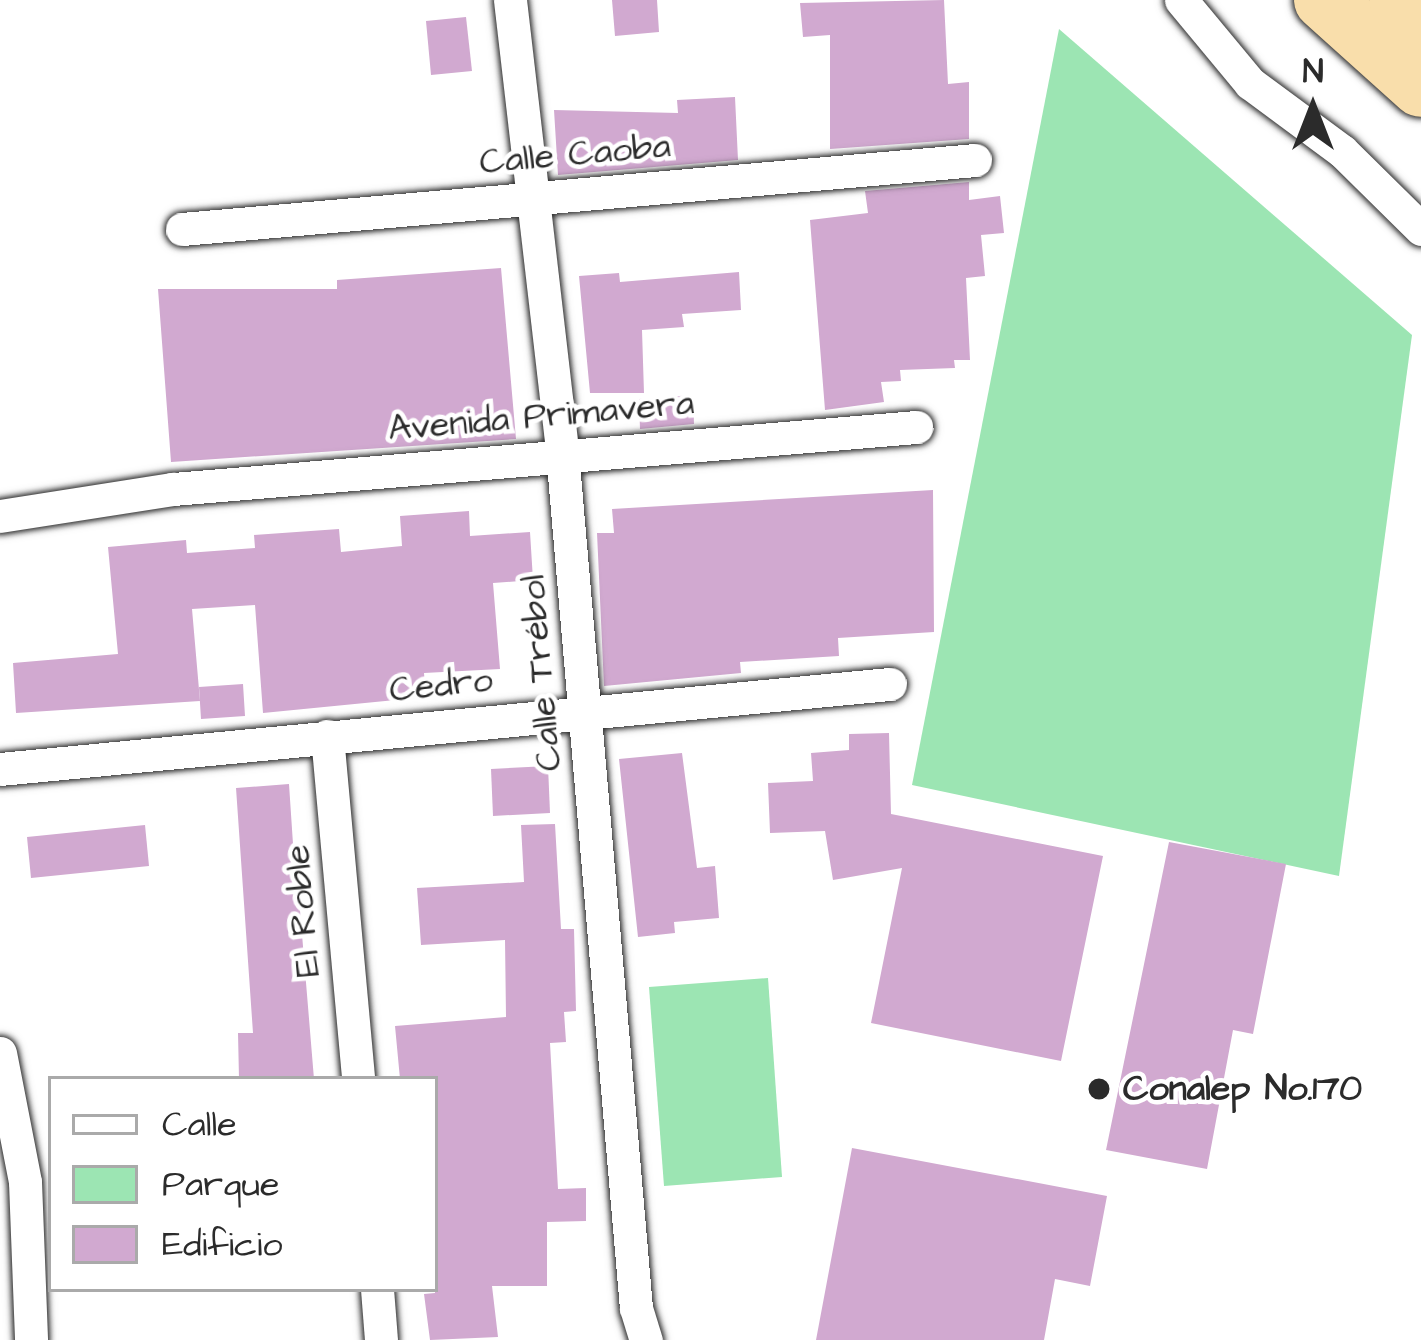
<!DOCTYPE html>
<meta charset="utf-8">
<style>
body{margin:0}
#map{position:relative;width:1421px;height:1340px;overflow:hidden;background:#fff;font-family:"Architects Daughter",sans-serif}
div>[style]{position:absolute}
.green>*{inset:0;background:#9ce5b3}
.building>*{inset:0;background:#d1a9d0}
.roads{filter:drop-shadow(0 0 3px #2b2b2b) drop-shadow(0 0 3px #2b2b2b)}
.street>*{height:33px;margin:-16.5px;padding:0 16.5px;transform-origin:16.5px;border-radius:16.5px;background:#fff}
.highway>*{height:60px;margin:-30px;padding:0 30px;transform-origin:30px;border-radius:30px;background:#f9deab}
.dots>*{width:33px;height:33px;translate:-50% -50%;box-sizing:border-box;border:6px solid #fff;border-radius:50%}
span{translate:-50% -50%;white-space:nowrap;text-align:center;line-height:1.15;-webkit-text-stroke:9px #fff;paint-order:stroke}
.street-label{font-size:36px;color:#2b2b2b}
.poi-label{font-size:36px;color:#2b2b2b;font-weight:700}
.left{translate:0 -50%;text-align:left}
.legend{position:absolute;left:48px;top:1076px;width:390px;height:216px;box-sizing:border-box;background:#fff;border:3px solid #aaa;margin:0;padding:15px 21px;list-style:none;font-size:36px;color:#2b2b2b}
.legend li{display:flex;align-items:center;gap:24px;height:60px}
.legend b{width:60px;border:3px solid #aaa}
.north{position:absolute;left:1253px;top:48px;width:120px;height:120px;-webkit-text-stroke:9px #fff;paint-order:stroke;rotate:0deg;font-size:33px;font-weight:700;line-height:48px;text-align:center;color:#2b2b2b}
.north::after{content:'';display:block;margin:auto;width:42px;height:54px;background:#2b2b2b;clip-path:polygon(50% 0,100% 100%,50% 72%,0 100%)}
</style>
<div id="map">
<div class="green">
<div style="clip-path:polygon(1059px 29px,1412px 335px,1339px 876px,912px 785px)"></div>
<div style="clip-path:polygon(768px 978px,782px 1177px,664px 1186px,649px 987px)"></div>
</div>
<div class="building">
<div style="clip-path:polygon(612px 0,657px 0,659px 32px,615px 36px)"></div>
<div style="clip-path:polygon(944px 0,948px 84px,969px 82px,969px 139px,830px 149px,830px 35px,803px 37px,800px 3px)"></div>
<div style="clip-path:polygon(466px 17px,472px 71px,431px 75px,426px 21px)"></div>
<div style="clip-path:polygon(735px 97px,738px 160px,558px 175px,554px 110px,678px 113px,677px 100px)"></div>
<div style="clip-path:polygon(969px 182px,969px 200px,1000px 196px,1004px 233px,981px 235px,985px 276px,966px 278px,970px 360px,954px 360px,955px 368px,900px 370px,901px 381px,881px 382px,884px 402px,825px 410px,810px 220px,868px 213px,865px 191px)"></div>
<div style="clip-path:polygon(501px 268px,516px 439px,171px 462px,158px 289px,337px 289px,337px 280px)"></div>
<div style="clip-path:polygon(739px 272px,741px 310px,682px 314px,684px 327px,642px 330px,644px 393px,590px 393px,579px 276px,619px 273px,620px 282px)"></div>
<div style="clip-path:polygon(693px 395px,694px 424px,640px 429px,639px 399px)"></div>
<div style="clip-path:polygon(933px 490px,934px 632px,838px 638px,839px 656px,740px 662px,741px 673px,604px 686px,597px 533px,614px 533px,612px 509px)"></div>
<div style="clip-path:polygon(469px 511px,470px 536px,530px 532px,533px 580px,493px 583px,500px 669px,424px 673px,426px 697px,263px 713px,255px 605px,192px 609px,200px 701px,16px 713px,13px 663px,118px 654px,108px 547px,186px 540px,187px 553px,255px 548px,254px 535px,339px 529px,341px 552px,402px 546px,400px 516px)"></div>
<div style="clip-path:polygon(243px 684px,245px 716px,201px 719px,199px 687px)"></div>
<div style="clip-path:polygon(889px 733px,891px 814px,1103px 856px,1061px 1061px,871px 1023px,902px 868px,833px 880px,825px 831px,770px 833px,768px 783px,813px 781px,811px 753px,849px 750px,849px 734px)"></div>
<div style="clip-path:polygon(682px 753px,697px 868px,715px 866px,719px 918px,674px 922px,675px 933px,638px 937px,619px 759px)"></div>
<div style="clip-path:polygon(548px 766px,550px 813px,493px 816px,491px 769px)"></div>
<div style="clip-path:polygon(289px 784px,293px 844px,305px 844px,305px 886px,298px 886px,314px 1079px,239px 1079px,238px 1033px,253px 1033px,236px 788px)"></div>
<div style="clip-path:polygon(555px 824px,561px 929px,574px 929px,576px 1011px,564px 1012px,566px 1042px,550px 1043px,558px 1189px,586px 1188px,586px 1221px,547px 1222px,547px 1286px,492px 1286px,498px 1337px,430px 1340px,424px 1294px,435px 1293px,435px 1079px,400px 1079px,395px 1026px,506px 1017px,505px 940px,421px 945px,417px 888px,524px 882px,521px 825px)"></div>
<div style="clip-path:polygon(145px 825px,149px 866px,31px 878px,27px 837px)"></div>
<div style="clip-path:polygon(1169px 842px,1286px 864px,1253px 1034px,1233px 1030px,1207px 1169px,1106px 1150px)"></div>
<div style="clip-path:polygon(852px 1148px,1107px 1196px,1090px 1286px,1055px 1279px,1044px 1340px,816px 1340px)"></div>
</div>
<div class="roads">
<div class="street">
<div style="left:510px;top:0;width:455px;rotate:83.4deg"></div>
<div style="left:562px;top:452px;width:859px;rotate:85.06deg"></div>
<div style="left:636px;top:1308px;width:34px;rotate:73deg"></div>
<div style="left:1181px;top:0;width:108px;rotate:50.3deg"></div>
<div style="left:1250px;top:83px;width:114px;rotate:36.5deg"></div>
<div style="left:1342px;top:151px;width:111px;rotate:44.6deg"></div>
<div style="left:182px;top:229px;width:796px;rotate:-4.97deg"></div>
<div style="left:0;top:516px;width:175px;rotate:-8.9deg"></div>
<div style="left:173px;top:489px;width:746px;rotate:-4.77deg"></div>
<div style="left:327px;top:736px;width:344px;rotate:84.8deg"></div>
<div style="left:0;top:769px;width:894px;rotate:-5.46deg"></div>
<div style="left:0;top:1053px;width:131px;rotate:79deg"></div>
<div style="left:25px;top:1182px;width:158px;rotate:87.8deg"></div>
<div style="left:377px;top:1289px;width:51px;rotate:85.5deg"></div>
</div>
<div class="highway">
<div style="left:1324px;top:0;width:130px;rotate:41.9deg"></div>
<div style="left:1399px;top:0;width:30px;rotate:42deg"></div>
</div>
</div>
<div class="dots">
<div style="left:1099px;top:1089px;background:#2b2b2b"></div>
</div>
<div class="street-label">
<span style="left:575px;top:154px;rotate:-5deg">Calle Caoba</span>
<span style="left:541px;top:416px;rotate:-5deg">Avenida Primavera</span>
<span style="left:541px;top:673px;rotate:-95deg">Calle Trébol</span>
<span style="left:441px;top:685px;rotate:-6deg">Cedro</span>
<span style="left:303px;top:911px;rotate:-95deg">El Roble</span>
</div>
<div class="poi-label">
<span class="left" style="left:1123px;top:1089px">Conalep No.170</span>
</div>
<ul class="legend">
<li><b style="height:15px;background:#fff"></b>Calle</li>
<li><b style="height:33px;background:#9ce5b3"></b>Parque</li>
<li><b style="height:33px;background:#d1a9d0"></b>Edificio</li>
</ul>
<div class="north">N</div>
</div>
